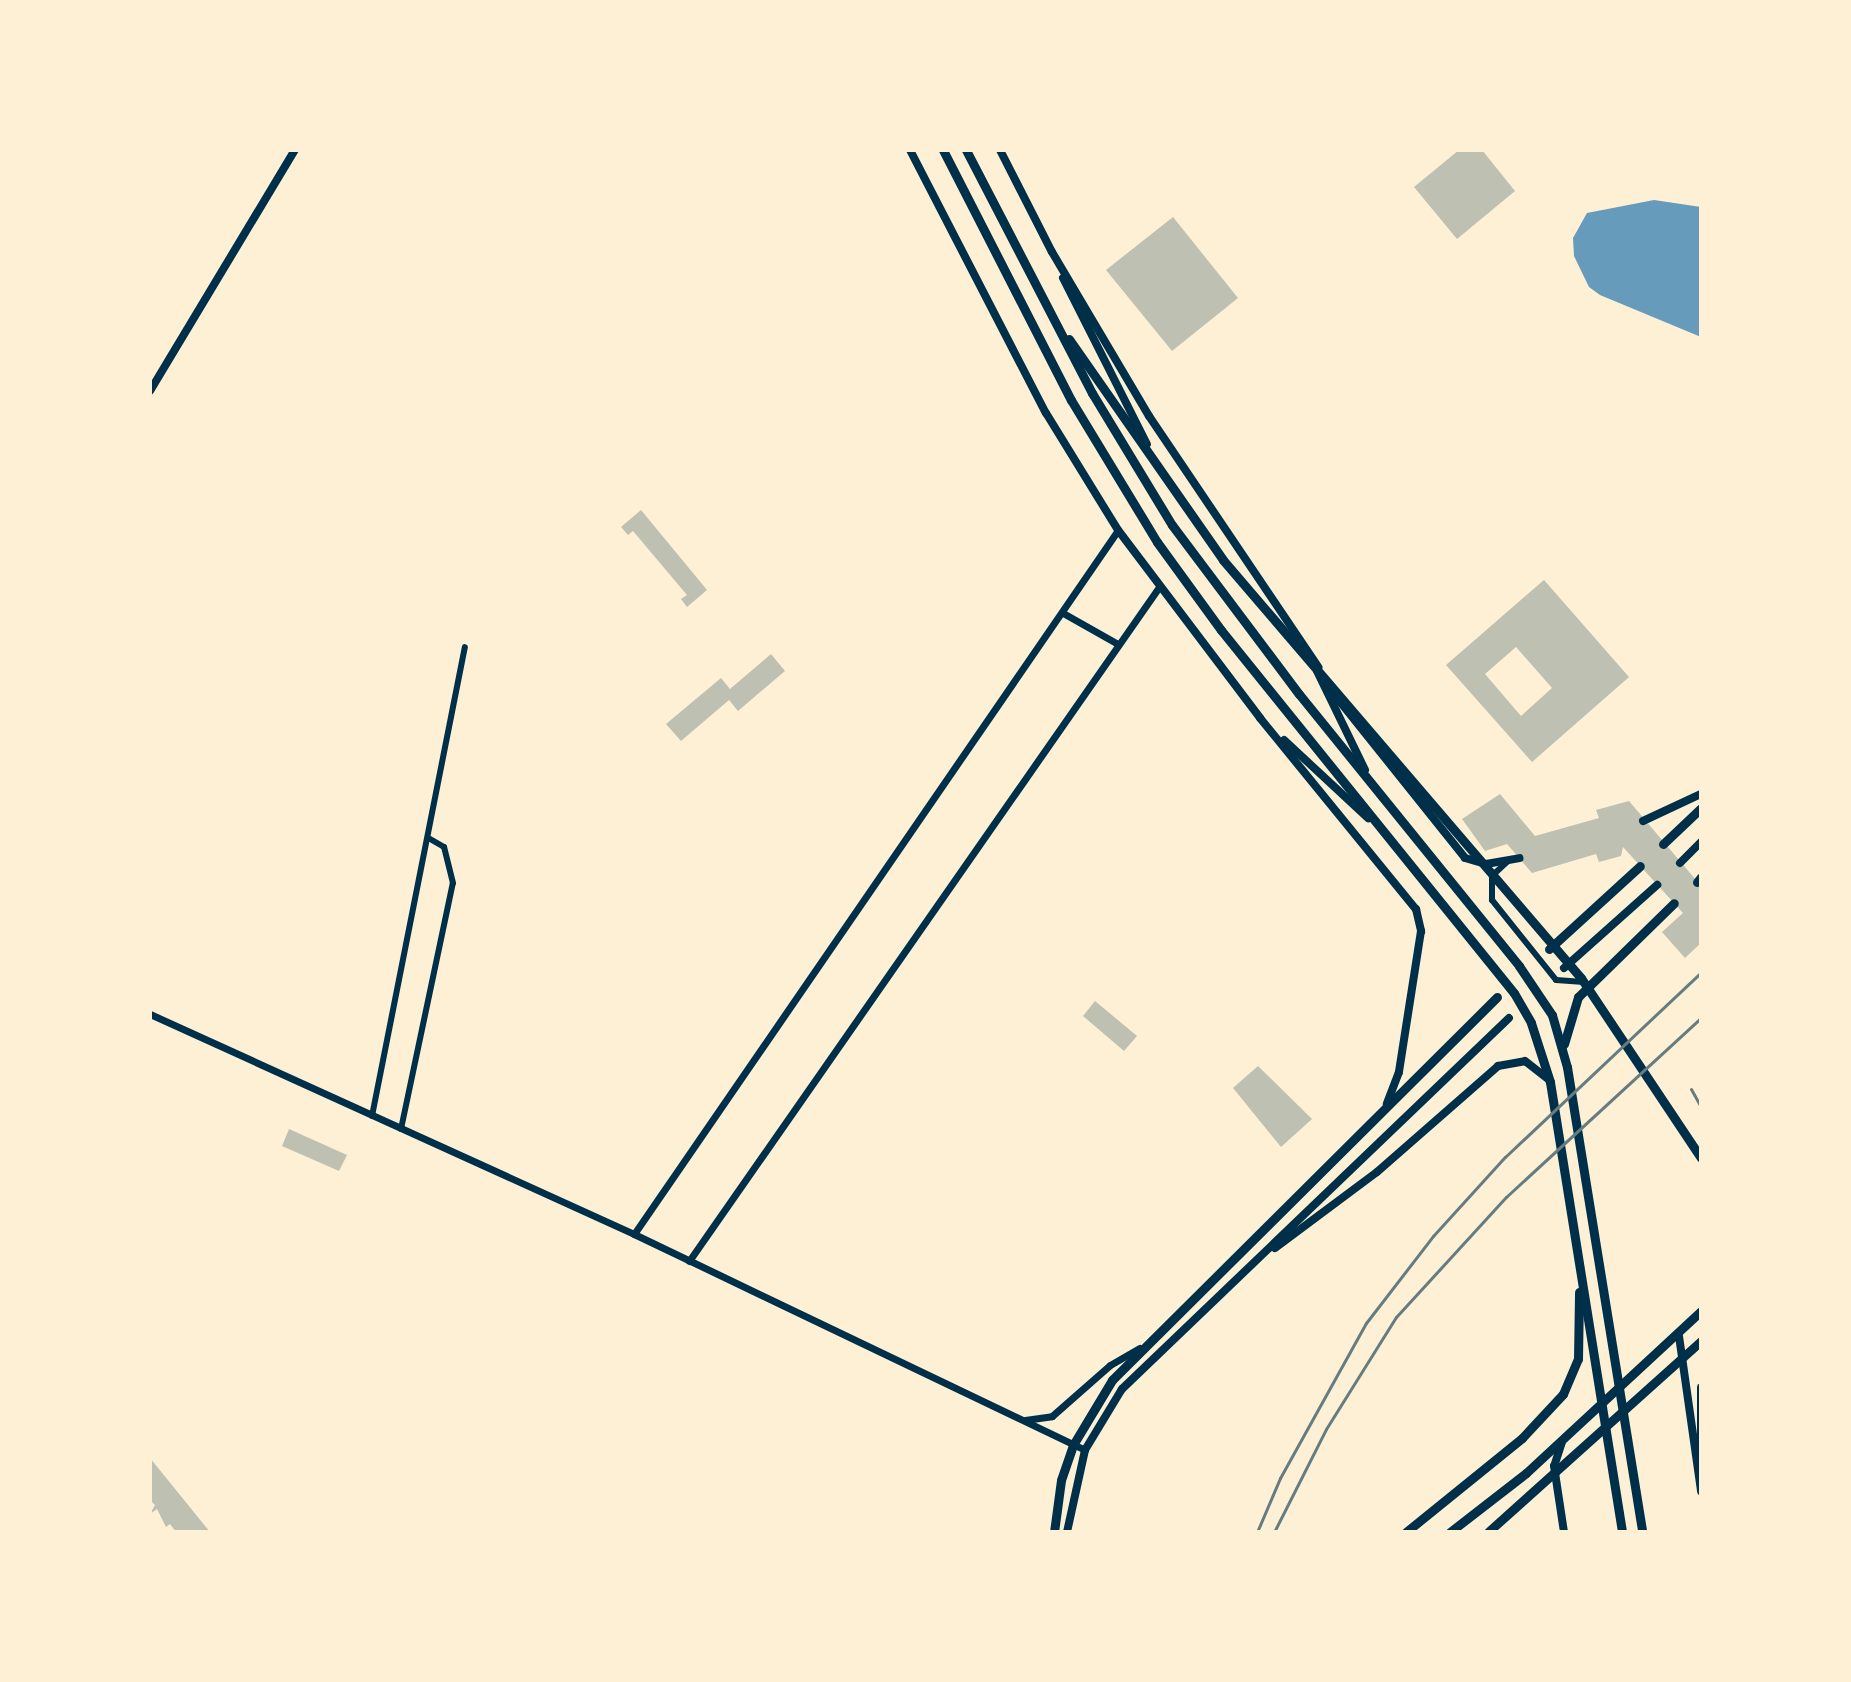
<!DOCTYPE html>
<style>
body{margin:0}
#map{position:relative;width:1851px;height:1682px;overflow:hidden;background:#fdf0d5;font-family:Georgia,serif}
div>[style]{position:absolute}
.water>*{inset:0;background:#669bbc}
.building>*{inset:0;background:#bec0b2}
.minor>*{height:6px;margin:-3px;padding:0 3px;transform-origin:3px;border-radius:3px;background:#003049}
.tertiary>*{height:7px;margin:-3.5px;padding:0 3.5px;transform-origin:3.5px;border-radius:3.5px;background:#003049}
.secondary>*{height:8px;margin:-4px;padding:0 4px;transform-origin:4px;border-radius:4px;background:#003049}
.primary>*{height:9px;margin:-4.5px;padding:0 4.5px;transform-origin:4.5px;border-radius:4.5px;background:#003049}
.rail>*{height:3px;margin:-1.5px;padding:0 1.5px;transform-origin:1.5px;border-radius:1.5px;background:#657d81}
span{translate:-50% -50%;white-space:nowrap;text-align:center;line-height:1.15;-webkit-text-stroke:6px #fdf0d5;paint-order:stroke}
.frame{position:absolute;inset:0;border:152px solid #fdf0d5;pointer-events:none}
</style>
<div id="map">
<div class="water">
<div style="clip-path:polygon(1654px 200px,1701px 207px,1701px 337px,1600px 295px,1589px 287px,1574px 256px,1573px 238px,1587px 213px)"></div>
</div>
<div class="building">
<div style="clip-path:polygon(1459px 150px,1482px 150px,1515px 191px,1457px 239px,1414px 187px)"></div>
<div style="clip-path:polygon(1173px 217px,1238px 298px,1172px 351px,1106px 270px)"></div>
<div style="clip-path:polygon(641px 510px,707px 590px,687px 607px,681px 599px,687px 595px,633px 531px,628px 535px,621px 527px)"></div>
<div style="clip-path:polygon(evenodd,1544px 580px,1629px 677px,1532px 762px,1446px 665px,1544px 580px,1516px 647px,1552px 688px,1521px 716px,1485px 674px,1516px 647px)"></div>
<div style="clip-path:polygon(771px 654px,785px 671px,738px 711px,729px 700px,681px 741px,666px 724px,721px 678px,730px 689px)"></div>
<div style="clip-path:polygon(1500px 794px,1535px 836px,1599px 818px,1596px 810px,1629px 801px,1701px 886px,1701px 943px,1685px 958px,1662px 932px,1683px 913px,1623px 847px,1621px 856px,1599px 862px,1596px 854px,1532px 873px,1507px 844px,1485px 851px,1462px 819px)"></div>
<div style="clip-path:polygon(1095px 1001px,1137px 1036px,1124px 1051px,1083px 1016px)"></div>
<div style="clip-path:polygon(1258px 1066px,1312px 1119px,1281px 1147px,1233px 1088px)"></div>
<div style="clip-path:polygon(289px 1129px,347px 1155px,339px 1171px,282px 1146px)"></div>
<div style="clip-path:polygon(150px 1458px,210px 1532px,176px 1532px,170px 1524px,166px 1527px,157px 1509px,150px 1514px,155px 1505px,150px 1500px)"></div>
</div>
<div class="minor">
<div style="left:1509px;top:860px;width:23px;rotate:137deg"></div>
<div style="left:1492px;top:876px;width:24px;rotate:90deg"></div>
<div style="left:1492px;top:900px;width:102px;rotate:51.3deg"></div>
<div style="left:1556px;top:980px;width:28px;rotate:4deg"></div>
<div style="left:372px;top:1116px;width:478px;rotate:-78.8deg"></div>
<div style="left:401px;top:1129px;width:251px;rotate:-78.1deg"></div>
<div style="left:453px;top:883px;width:37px;rotate:-104deg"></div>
<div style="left:444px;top:847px;width:16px;rotate:-150deg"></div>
</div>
<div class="tertiary">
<div style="left:1063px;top:613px;width:61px;rotate:29.5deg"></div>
<div style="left:150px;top:1014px;width:532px;rotate:24.44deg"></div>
<div style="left:634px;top:1234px;width:500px;rotate:25.59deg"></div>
<div style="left:634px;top:1234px;width:854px;rotate:-55.49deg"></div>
<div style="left:689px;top:1261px;width:822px;rotate:-55.11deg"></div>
<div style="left:1025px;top:1420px;width:27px;rotate:-8deg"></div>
<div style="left:1052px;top:1416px;width:77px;rotate:-41.3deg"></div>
<div style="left:1110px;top:1365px;width:34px;rotate:-30deg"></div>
</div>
<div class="secondary">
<div style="left:910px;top:150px;width:296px;rotate:62.7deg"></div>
<div style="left:1046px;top:413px;width:137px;rotate:58.4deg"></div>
<div style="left:1118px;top:530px;width:236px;rotate:52.9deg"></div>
<div style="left:1260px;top:718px;width:247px;rotate:50.8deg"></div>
<div style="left:1416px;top:909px;width:23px;rotate:77deg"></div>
<div style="left:1421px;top:931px;width:143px;rotate:98.9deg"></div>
<div style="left:1399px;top:1072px;width:34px;rotate:111deg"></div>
<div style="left:1000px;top:150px;width:114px;rotate:63deg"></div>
<div style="left:1052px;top:252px;width:191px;rotate:59.4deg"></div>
<div style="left:1149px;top:416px;width:303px;rotate:56deg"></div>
<div style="left:1063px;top:278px;width:186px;rotate:63.2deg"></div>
<div style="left:150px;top:391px;width:281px;rotate:-59deg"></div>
<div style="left:1317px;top:671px;width:110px;rotate:64.1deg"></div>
<div style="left:1333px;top:693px;width:211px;rotate:51.3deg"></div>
<div style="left:1465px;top:858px;width:22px;rotate:16deg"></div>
<div style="left:1486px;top:864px;width:34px;rotate:-10deg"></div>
<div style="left:1284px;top:740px;width:115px;rotate:42.9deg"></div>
<div style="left:1643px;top:821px;width:64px;rotate:-25deg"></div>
<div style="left:1680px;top:863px;width:30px;rotate:-45deg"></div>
<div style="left:1564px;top:968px;width:125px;rotate:-41.7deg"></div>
<div style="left:1275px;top:1248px;width:127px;rotate:-36.7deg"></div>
<div style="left:1377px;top:1172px;width:161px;rotate:-41.2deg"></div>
<div style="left:1498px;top:1066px;width:27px;rotate:-10deg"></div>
<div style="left:1525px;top:1061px;width:29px;rotate:38deg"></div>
<div style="left:1679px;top:1336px;width:157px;rotate:81.9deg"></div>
<div style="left:1562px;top:1442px;width:25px;rotate:108deg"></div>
<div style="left:1554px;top:1466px;width:67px;rotate:81.4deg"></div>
<div style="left:1067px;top:1532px;width:84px;rotate:-77.6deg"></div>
<div style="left:1085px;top:1450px;width:71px;rotate:-58.8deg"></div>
<div style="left:1122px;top:1389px;width:536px;rotate:-43.79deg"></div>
</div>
<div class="primary">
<div style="left:943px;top:150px;width:281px;rotate:62.9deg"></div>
<div style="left:1071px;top:400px;width:166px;rotate:58.8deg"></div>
<div style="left:1157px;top:542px;width:109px;rotate:54deg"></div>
<div style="left:1221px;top:630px;width:466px;rotate:51.1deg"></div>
<div style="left:1514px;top:993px;width:34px;rotate:60deg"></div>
<div style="left:1531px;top:1023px;width:62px;rotate:72.1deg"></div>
<div style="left:1550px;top:1082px;width:456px;rotate:80.9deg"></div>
<div style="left:966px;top:150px;width:274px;rotate:62.6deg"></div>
<div style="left:1092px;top:393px;width:154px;rotate:58.8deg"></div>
<div style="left:1172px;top:525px;width:211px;rotate:53.1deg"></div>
<div style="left:1299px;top:694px;width:350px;rotate:51deg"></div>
<div style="left:1519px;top:966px;width:59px;rotate:56deg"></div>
<div style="left:1552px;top:1015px;width:54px;rotate:73.9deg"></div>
<div style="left:1567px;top:1067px;width:471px;rotate:80.8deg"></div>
<div style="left:1069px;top:339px;width:269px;rotate:55.1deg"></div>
<div style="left:1223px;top:560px;width:550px;rotate:49.42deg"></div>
<div style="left:1581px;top:978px;width:216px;rotate:56.3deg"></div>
<div style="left:1663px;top:844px;width:52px;rotate:-43.5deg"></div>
<div style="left:1697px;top:882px;width:6px;rotate:-51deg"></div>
<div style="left:1549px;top:949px;width:123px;rotate:-42.4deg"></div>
<div style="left:1564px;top:1044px;width:49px;rotate:-73.4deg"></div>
<div style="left:1578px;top:997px;width:134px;rotate:-44.4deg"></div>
<div style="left:1701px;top:1387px;width:61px;rotate:90deg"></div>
<div style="left:1054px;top:1532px;width:52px;rotate:-82.3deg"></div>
<div style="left:1061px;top:1480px;width:37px;rotate:-71deg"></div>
<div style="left:1073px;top:1445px;width:76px;rotate:-59deg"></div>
<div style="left:1112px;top:1380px;width:543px;rotate:-44.85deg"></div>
<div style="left:1406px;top:1532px;width:149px;rotate:-39deg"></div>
<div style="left:1522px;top:1438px;width:60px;rotate:-47deg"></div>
<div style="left:1563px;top:1394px;width:38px;rotate:-67deg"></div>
<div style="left:1578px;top:1359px;width:67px;rotate:-89.1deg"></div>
<div style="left:1450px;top:1532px;width:96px;rotate:-37.8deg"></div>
<div style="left:1526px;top:1473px;width:238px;rotate:-42.8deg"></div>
<div style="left:1488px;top:1532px;width:286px;rotate:-41.9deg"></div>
</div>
<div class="rail">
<div style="left:1691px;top:1089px;width:21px;rotate:61deg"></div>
<div style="left:1257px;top:1532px;width:59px;rotate:-66.9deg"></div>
<div style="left:1280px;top:1478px;width:177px;rotate:-61deg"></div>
<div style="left:1366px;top:1323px;width:110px;rotate:-52.4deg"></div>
<div style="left:1433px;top:1236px;width:107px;rotate:-47.7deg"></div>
<div style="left:1505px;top:1157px;width:270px;rotate:-43.3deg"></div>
<div style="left:1274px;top:1532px;width:115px;rotate:-63.2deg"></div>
<div style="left:1326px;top:1429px;width:132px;rotate:-58deg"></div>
<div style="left:1396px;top:1317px;width:163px;rotate:-47.5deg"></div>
<div style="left:1506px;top:1197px;width:265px;rotate:-42.6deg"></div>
</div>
<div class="frame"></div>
</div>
